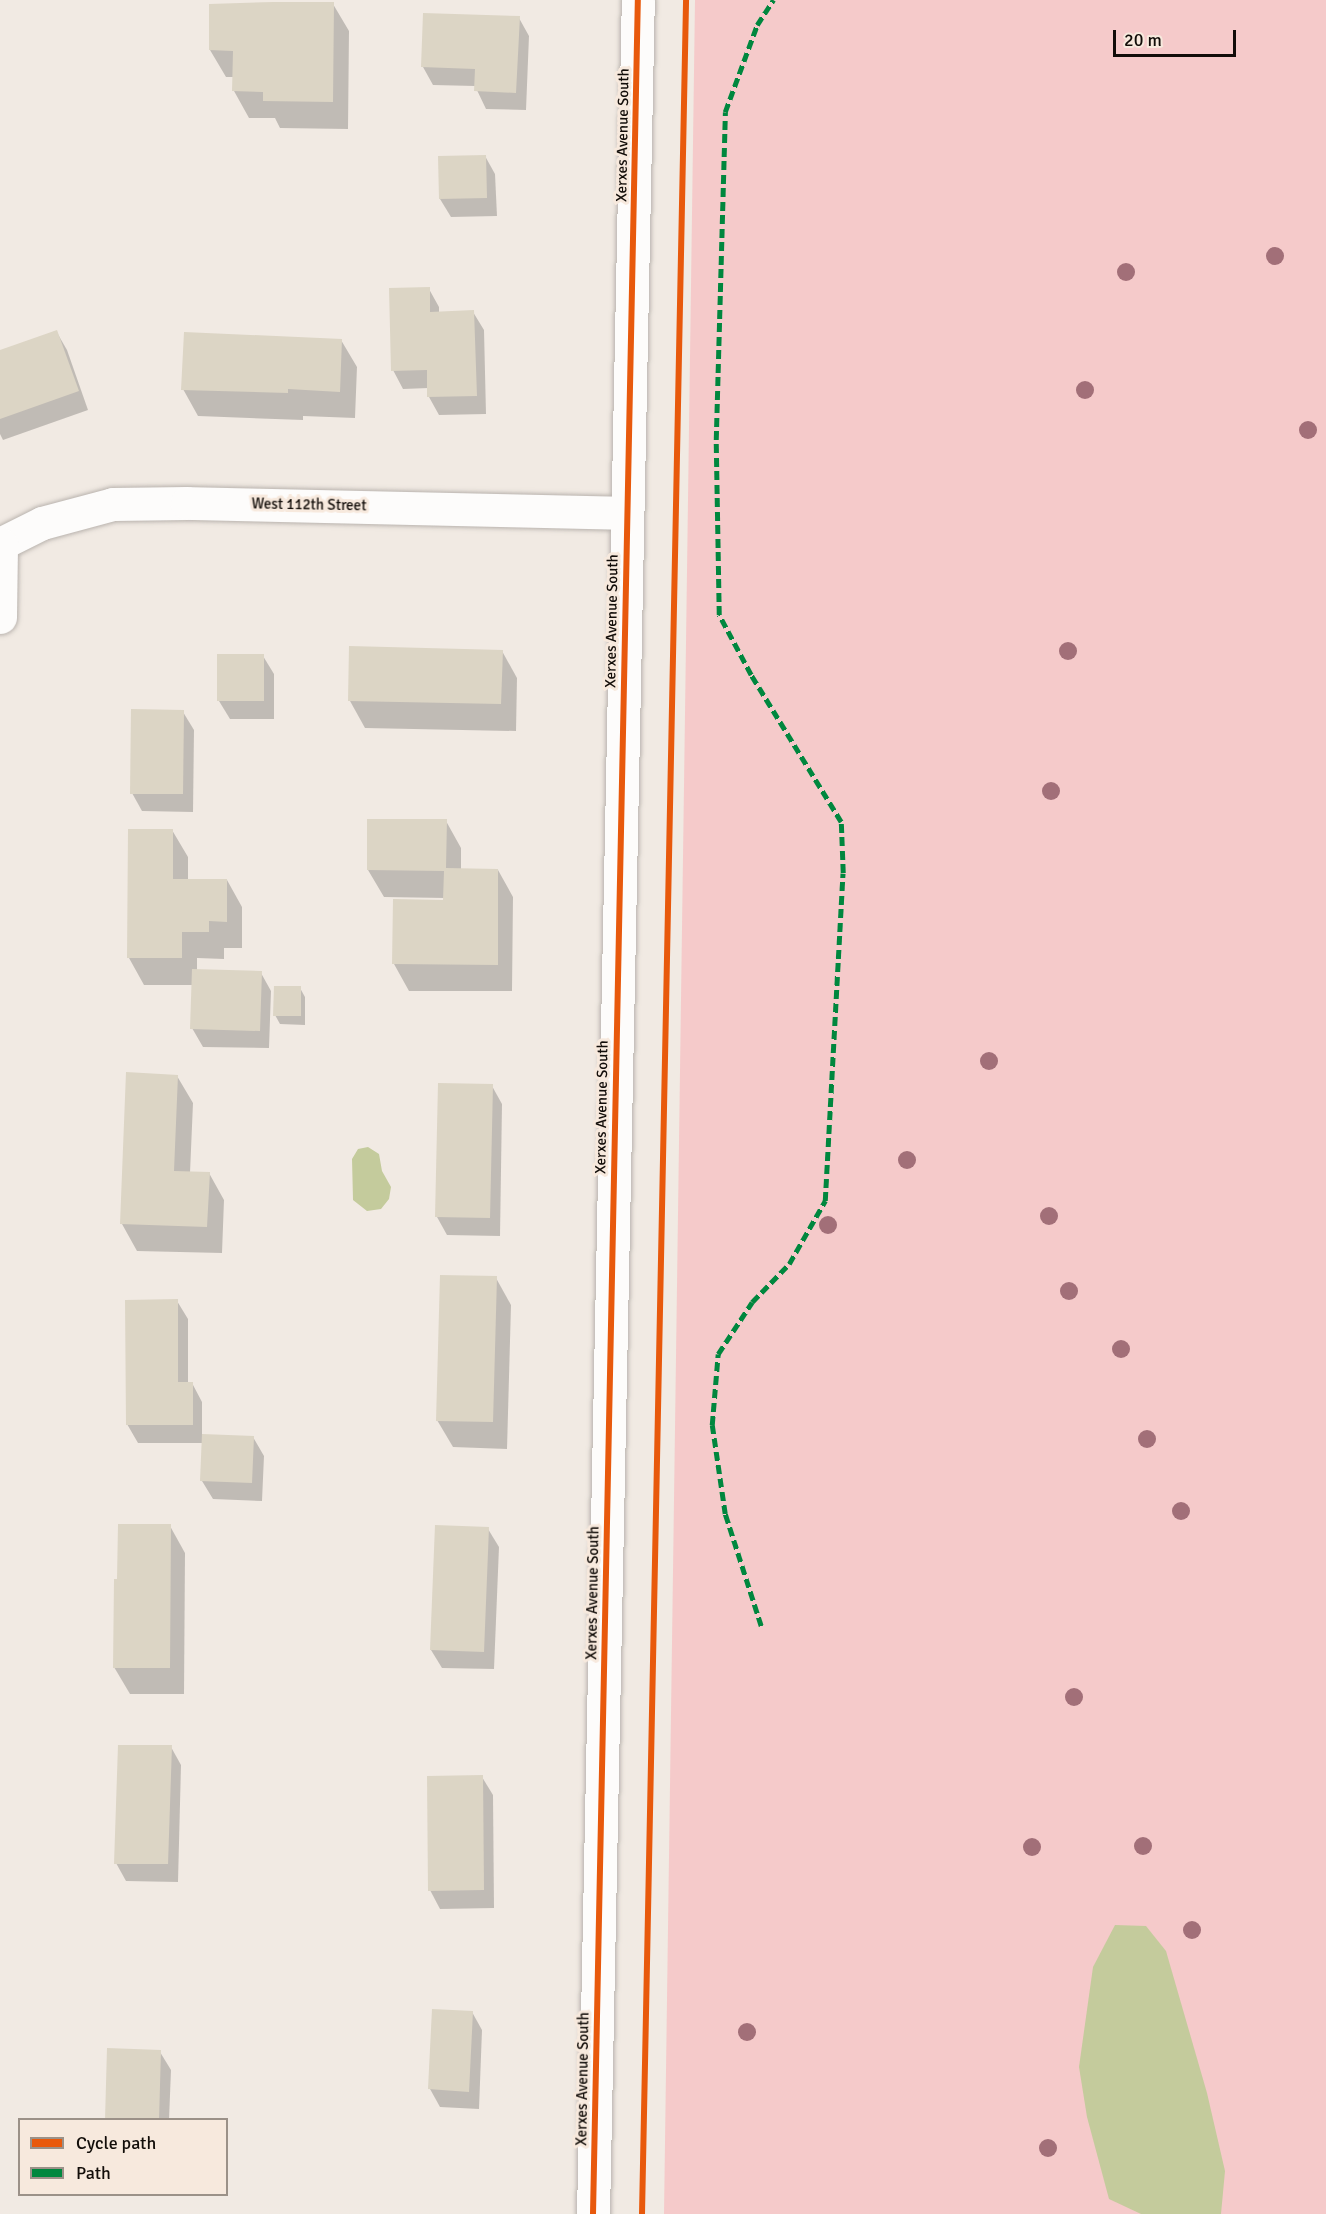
<!DOCTYPE html>
<style>
body{margin:0}
#map{position:relative;width:1326px;height:2214px;overflow:hidden;background:#f1eae3;font-family:Signika,sans-serif}
div>[style]{position:absolute}
.green>*{inset:0;background:#f5caca}
.water>*{inset:0;background:#c4cb9c}
.shadow>*{inset:0;background:#0003}
.building>*{inset:0;background:#dcd5c5}
.roads{filter:drop-shadow(0 0 2px #b9b3ae) drop-shadow(0 0 2px #b9b3ae)}
.minor>*{height:33px;margin:-16.5px;padding:0 16.5px;transform-origin:16.5px;border-radius:16.5px;background:#fdfcfb}
.quiet>*{height:4.5px;margin-top:-2.25px;transform-origin:0;background:repeating-linear-gradient(90deg,#00873e 0 9px,transparent 0 13.5px)}
.cycleway>*{height:6px;margin:-3px;padding:0 3px;transform-origin:3px;border-radius:3px;background:#e8590c}
.trees>*{width:18px;height:18px;margin:-9px;border-radius:50%;background:#a26f78}
span{translate:-50% -50%;white-space:nowrap;text-align:center;line-height:1.15;-webkit-text-stroke:6px #f7e9dd;paint-order:stroke}
.street-label{font-size:15px;color:#120d09}
.legend{position:absolute;left:18px;top:2118px;width:210px;height:78px;box-sizing:border-box;background:#f7e9dd;border:2px solid #9b9188;margin:0;padding:8px 10px;list-style:none;font-size:18px;color:#120d09}
.legend li{display:flex;align-items:center;gap:12px;height:30px}
.legend b{width:30px;border:2px solid #9b9188}
.scale{position:absolute;left:1113px;top:30px;width:123px;height:27px;box-sizing:border-box;border:3px solid #120d09;border-top:0;padding-left:8px;font-size:18px;line-height:21px;white-space:nowrap;color:#120d09;-webkit-text-stroke:4px #f7e9dd;paint-order:stroke}
</style>
<div id="map">
<div class="green">
<div style="clip-path:polygon(695px 0,1326px 0,1326px 2214px,664px 2214px)"></div>
</div>
<div class="water">
<div style="clip-path:polygon(368px 1147px,379px 1154px,382px 1171px,391px 1187px,389px 1199px,381px 1209px,367px 1211px,353px 1200px,352px 1159px,358px 1149px)"></div>
<div style="clip-path:polygon(1115px 1925px,1146px 1926px,1166px 1951px,1207px 2093px,1225px 2171px,1221px 2214px,1141px 2214px,1109px 2199px,1087px 2117px,1079px 2067px,1093px 1967px)"></div>
</div>
<div class="shadow">
<div style="clip-path:polygon(333px 4px,349px 31px,348px 129px,280px 128px,275px 118px,249px 118px,234px 91px,234px 77px,226px 77px,210px 50px,210px 5px)"></div>
<div style="clip-path:polygon(519px 18px,529px 36px,526px 110px,486px 109px,475px 86px,433px 85px,423px 67px)"></div>
<div style="clip-path:polygon(485px 156px,495px 174px,497px 216px,451px 217px,440px 199px,439px 157px)"></div>
<div style="clip-path:polygon(429px 289px,439px 307px,439px 313px,473px 312px,484px 330px,486px 414px,439px 415px,429px 397px,429px 388px,403px 389px,393px 370px)"></div>
<div style="clip-path:polygon(56px 331px,67px 350px,88px 410px,3px 440px,0 434px,0 352px)"></div>
<div style="clip-path:polygon(341px 340px,357px 367px,355px 418px,303px 416px,303px 420px,198px 416px,183px 389px)"></div>
<div style="clip-path:polygon(502px 651px,517px 678px,516px 731px,365px 728px,350px 701px)"></div>
<div style="clip-path:polygon(263px 656px,274px 674px,274px 719px,230px 719px,219px 701px)"></div>
<div style="clip-path:polygon(183px 712px,194px 730px,193px 812px,142px 811px,132px 793px)"></div>
<div style="clip-path:polygon(369px 820px,446px 821px,461px 848px,461px 870px,498px 870px,513px 897px,512px 991px,409px 991px,394px 964px,445px 901px,445px 898px,384px 897px,368px 870px)"></div>
<div style="clip-path:polygon(172px 830px,188px 857px,188px 880px,227px 880px,242px 907px,242px 948px,224px 948px,224px 959px,197px 958px,197px 971px,261px 973px,271px 991px,269px 1048px,203px 1047px,192px 1028px,193px 985px,144px 985px,129px 958px)"></div>
<div style="clip-path:polygon(300px 988px,305px 997px,305px 1025px,280px 1024px,275px 1015px)"></div>
<div style="clip-path:polygon(177px 1076px,193px 1103px,190px 1173px,209px 1173px,224px 1200px,222px 1253px,137px 1251px,122px 1224px)"></div>
<div style="clip-path:polygon(492px 1086px,502px 1104px,500px 1236px,447px 1235px,437px 1217px)"></div>
<div style="clip-path:polygon(496px 1278px,511px 1305px,507px 1449px,453px 1447px,437px 1420px)"></div>
<div style="clip-path:polygon(177px 1301px,188px 1319px,188px 1383px,192px 1383px,202px 1402px,202px 1436px,253px 1437px,264px 1456px,262px 1501px,213px 1499px,202px 1481px,203px 1443px,138px 1443px,127px 1424px)"></div>
<div style="clip-path:polygon(170px 1526px,185px 1553px,184px 1694px,130px 1694px,114px 1667px,119px 1581px)"></div>
<div style="clip-path:polygon(488px 1529px,499px 1547px,494px 1669px,442px 1668px,431px 1650px)"></div>
<div style="clip-path:polygon(171px 1747px,181px 1765px,178px 1882px,126px 1881px,116px 1863px)"></div>
<div style="clip-path:polygon(482px 1777px,493px 1795px,494px 1908px,440px 1909px,430px 1890px)"></div>
<div style="clip-path:polygon(472px 2012px,482px 2030px,479px 2109px,440px 2107px,430px 2089px)"></div>
<div style="clip-path:polygon(160px 2052px,171px 2070px,169px 2120px,106px 2120px)"></div>
</div>
<div class="building">
<div style="clip-path:polygon(273px 2px,334px 2px,333px 102px,263px 101px,263px 92px,232px 91px,233px 51px,209px 50px,209px 4px)"></div>
<div style="clip-path:polygon(423px 13px,520px 16px,516px 93px,474px 91px,475px 69px,421px 67px)"></div>
<div style="clip-path:polygon(486px 155px,487px 198px,439px 199px,438px 156px)"></div>
<div style="clip-path:polygon(430px 287px,430px 312px,474px 310px,477px 396px,427px 397px,427px 370px,391px 371px,389px 288px)"></div>
<div style="clip-path:polygon(57px 330px,79px 391px,0 419px,0 350px)"></div>
<div style="clip-path:polygon(184px 332px,342px 339px,340px 392px,288px 389px,288px 393px,181px 390px)"></div>
<div style="clip-path:polygon(349px 646px,503px 650px,501px 704px,348px 701px)"></div>
<div style="clip-path:polygon(217px 654px,264px 654px,264px 701px,217px 701px)"></div>
<div style="clip-path:polygon(131px 709px,184px 710px,183px 794px,130px 794px)"></div>
<div style="clip-path:polygon(367px 819px,447px 819px,446px 868px,498px 869px,498px 965px,392px 964px,393px 899px,443px 900px,444px 871px,367px 870px)"></div>
<div style="clip-path:polygon(128px 829px,173px 829px,173px 879px,227px 879px,227px 922px,209px 921px,209px 932px,182px 932px,182px 958px,127px 958px)"></div>
<div style="clip-path:polygon(192px 969px,262px 971px,260px 1031px,190px 1029px)"></div>
<div style="clip-path:polygon(274px 986px,301px 986px,301px 1016px,273px 1016px)"></div>
<div style="clip-path:polygon(126px 1072px,178px 1075px,174px 1171px,210px 1172px,207px 1227px,120px 1224px)"></div>
<div style="clip-path:polygon(438px 1083px,493px 1084px,490px 1218px,435px 1217px)"></div>
<div style="clip-path:polygon(440px 1275px,497px 1276px,493px 1422px,436px 1421px)"></div>
<div style="clip-path:polygon(178px 1299px,178px 1382px,193px 1382px,193px 1425px,126px 1425px,125px 1300px)"></div>
<div style="clip-path:polygon(202px 1434px,254px 1436px,252px 1483px,200px 1481px)"></div>
<div style="clip-path:polygon(118px 1524px,171px 1524px,170px 1668px,113px 1668px,114px 1579px,117px 1579px)"></div>
<div style="clip-path:polygon(435px 1525px,489px 1527px,484px 1652px,430px 1650px)"></div>
<div style="clip-path:polygon(118px 1745px,172px 1745px,168px 1864px,114px 1864px)"></div>
<div style="clip-path:polygon(483px 1775px,484px 1890px,428px 1891px,427px 1776px)"></div>
<div style="clip-path:polygon(432px 2009px,473px 2011px,469px 2092px,428px 2089px)"></div>
<div style="clip-path:polygon(107px 2048px,161px 2050px,159px 2120px,105px 2120px)"></div>
</div>
<div class="roads">
<div class="minor">
<div style="left:0;top:544px;width:47px;rotate:-26.6deg"></div>
<div style="left:42px;top:523px;width:73px;rotate:-15deg"></div>
<div style="left:113px;top:504px;width:74px;rotate:-0.8deg"></div>
<div style="left:187px;top:503px;width:439px;rotate:1.3deg"></div>
<div style="left:0;top:617px;width:73px;rotate:-89.2deg"></div>
<div style="left:593px;top:2214px;width:2214px;rotate:-88.84deg"></div>
</div>
</div>
<div class="quiet">
<div style="left:761px;top:1626px;width:118px;rotate:-107.8deg"></div>
<div style="left:725px;top:1514px;width:90px;rotate:-98.3deg"></div>
<div style="left:712px;top:1425px;width:71px;rotate:-85.2deg"></div>
<div style="left:718px;top:1354px;width:62px;rotate:-56.8deg"></div>
<div style="left:752px;top:1302px;width:53px;rotate:-45.8deg"></div>
<div style="left:789px;top:1264px;width:73px;rotate:-60.3deg"></div>
<div style="left:825px;top:1201px;width:328px;rotate:-86.9deg"></div>
<div style="left:843px;top:873px;width:51px;rotate:-92.2deg"></div>
<div style="left:841px;top:822px;width:172px;rotate:-121.5deg"></div>
<div style="left:751px;top:675px;width:68px;rotate:-118.1deg"></div>
<div style="left:719px;top:615px;width:175px;rotate:-91deg"></div>
<div style="left:716px;top:440px;width:328px;rotate:-88.4deg"></div>
<div style="left:725px;top:112px;width:93px;rotate:-69.8deg"></div>
<div style="left:757px;top:25px;width:30px;rotate:-57deg"></div>
</div>
<div class="cycleway">
<div style="left:593px;top:2214px;width:2214px;rotate:-88.84deg"></div>
<div style="left:642px;top:2214px;width:2214px;rotate:-88.86deg"></div>
</div>
<div class="trees">
<div style="left:1275px;top:256px"></div>
<div style="left:1126px;top:272px"></div>
<div style="left:1085px;top:390px"></div>
<div style="left:1308px;top:430px"></div>
<div style="left:1068px;top:651px"></div>
<div style="left:1051px;top:791px"></div>
<div style="left:989px;top:1061px"></div>
<div style="left:907px;top:1160px"></div>
<div style="left:1049px;top:1216px"></div>
<div style="left:828px;top:1225px"></div>
<div style="left:1069px;top:1291px"></div>
<div style="left:1121px;top:1349px"></div>
<div style="left:1147px;top:1439px"></div>
<div style="left:1181px;top:1511px"></div>
<div style="left:1074px;top:1697px"></div>
<div style="left:1143px;top:1846px"></div>
<div style="left:1032px;top:1847px"></div>
<div style="left:1192px;top:1930px"></div>
<div style="left:747px;top:2032px"></div>
<div style="left:1048px;top:2148px"></div>
</div>
<div class="street-label">
<span style="left:623px;top:135px;rotate:-89deg">Xerxes Avenue South</span>
<span style="left:309px;top:505px;rotate:1deg">West 112th Street</span>
<span style="left:612px;top:621px;rotate:-89deg">Xerxes Avenue South</span>
<span style="left:602px;top:1107px;rotate:-89deg">Xerxes Avenue South</span>
<span style="left:593px;top:1593px;rotate:-89deg">Xerxes Avenue South</span>
<span style="left:583px;top:2079px;rotate:-89deg">Xerxes Avenue South</span>
</div>
<ul class="legend">
<li><b style="height:8px;background:#e8590c"></b>Cycle path</li>
<li><b style="height:8px;background:#00873e"></b>Path</li>
</ul>
<div class="scale">20 m</div>
</div>
